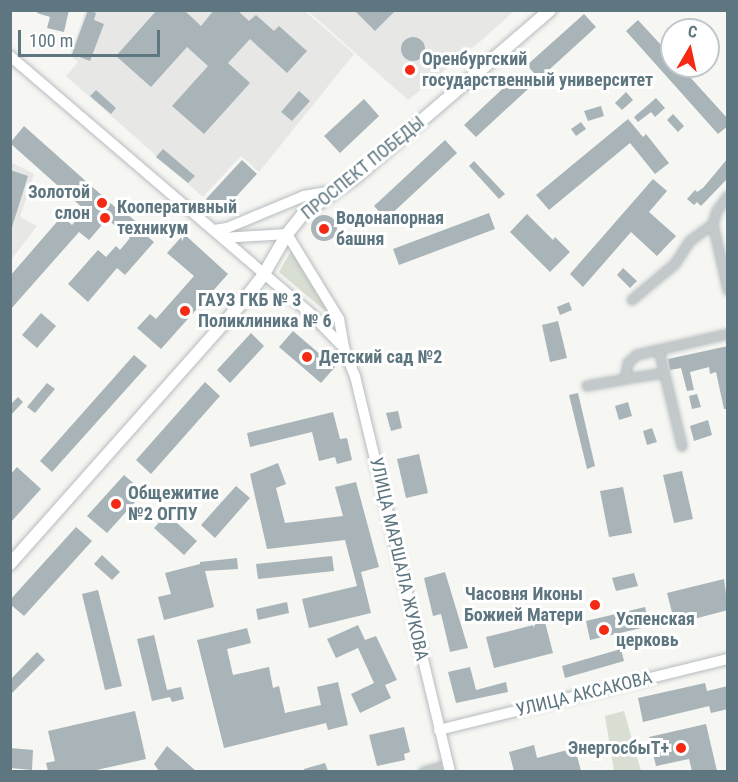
<!DOCTYPE html>
<meta charset="utf-8">
<style>
body{margin:0}
#map{position:relative;width:738px;height:782px;overflow:hidden;background:#f6f6f2;font-family:"Roboto Condensed",sans-serif}
div>[style]{position:absolute}
.built>*{inset:0;background:#e7e7e5}
.green>*{inset:0;background:#d8ded2}
.building>*{inset:0;background:#a8b4b8}
.round{border-radius:50%}
.roads{filter:drop-shadow(0 0 2px #b5bcbf) drop-shadow(0 0 2px #b5bcbf)}
.street>*{height:8px;margin:-4px;padding:0 4px;transform-origin:4px;border-radius:4px;background:#c3c8cb}
.secondary>*{height:10px;margin:-5px;padding:0 5px;transform-origin:5px;border-radius:5px;background:#fff}
.primary>*{height:12px;margin:-6px;padding:0 6px;transform-origin:6px;border-radius:6px;background:#fff}
.dots>*{width:16px;height:16px;translate:-50% -50%;box-sizing:border-box;border:3px solid #fff;border-radius:50%}
span{translate:-50% -50%;white-space:nowrap;text-align:center;line-height:1.15;-webkit-text-stroke:6px #fff;paint-order:stroke}
.poi-label{font-size:18px;color:#5e7680;font-weight:700}
.left{translate:0 -50%;text-align:left}
.right{translate:-100% -50%;text-align:right}
.street-label{font-size:18px;color:#5e7680}
.frame{position:absolute;inset:0;border:12px solid #5e7680;pointer-events:none}
.north{position:absolute;left:660px;top:18px;width:60px;height:60px;box-sizing:border-box;background:#fff;border:2px solid #bfc8cc;border-radius:50%;rotate:9deg;font-size:16px;font-weight:700;line-height:24px;text-align:center;color:#5e7680}
.north::after{content:'';display:block;margin:auto;width:21px;height:27px;background:#f42a14;clip-path:polygon(50% 0,100% 100%,50% 72%,0 100%)}
.scale{position:absolute;left:18px;top:30px;width:142px;height:27px;box-sizing:border-box;border:3px solid #5e7680;border-top:0;padding-left:8px;font-size:18px;line-height:21px;white-space:nowrap;color:#5e7680;-webkit-text-stroke:4px #fff;paint-order:stroke}
</style>
<div id="map">
<div class="built">
<div style="clip-path:polygon(85px 11px,305px 11px,354px 54px,259px 172px,241px 156px,203px 197px,66px 76px,78px 62px,70px 55px)"></div>
<div style="clip-path:polygon(308px 11px,514px 11px,482px 40px,408px 100px)"></div>
<div style="clip-path:polygon(11px 162px,34px 174px,20px 217px,37px 226px,11px 260px)"></div>
</div>
<div class="green">
<div style="clip-path:polygon(291px 251px,331px 316px,279px 272px)"></div>
<div style="clip-path:polygon(624px 711px,641px 771px,614px 771px,605px 716px)"></div>
</div>
<div class="building">
<div style="clip-path:polygon(37px 10px,69px 10px,64px 32px,47px 28px,50px 17px,37px 13px)"></div>
<div style="clip-path:polygon(88px 10px,96px 13px,94px 20px,104px 24px,90px 61px,72px 54px)"></div>
<div style="clip-path:polygon(157px 10px,184px 10px,201px 26px,214px 10px,237px 10px,249px 21px,256px 15px,274px 31px,279px 26px,307px 51px,287px 73px,250px 39px,228px 63px,250px 83px,204px 134px,172px 106px,208px 66px,187px 47px,151px 87px,116px 56px)"></div>
<div style="clip-path:polygon(354px 10px,396px 10px,375px 31px)"></div>
<div style="clip-path:polygon(584px 14px,596px 27px,539px 79px,527px 65px)"></div>
<div style="clip-path:polygon(638px 20px,672px 57px,672px 66px,680px 66px,728px 119px,728px 126px,718px 134px,626px 31px)"></div>
<div class="round" style="left:401px;top:37px;width:24px;height:24px"></div>
<div style="clip-path:polygon(516px 76px,528px 89px,476px 137px,464px 125px)"></div>
<div style="clip-path:polygon(96px 90px,116px 108px,111px 114px,90px 96px)"></div>
<div style="clip-path:polygon(299px 91px,310px 101px,292px 121px,281px 112px)"></div>
<div style="clip-path:polygon(626px 92px,633px 100px,622px 110px,615px 103px)"></div>
<div style="clip-path:polygon(656px 98px,665px 108px,655px 117px,651px 112px,638px 122px,634px 117px)"></div>
<div style="clip-path:polygon(364px 99px,379px 116px,340px 153px,324px 136px)"></div>
<div style="clip-path:polygon(601px 106px,604px 116px,588px 121px,584px 111px)"></div>
<div style="clip-path:polygon(673px 114px,684px 126px,678px 132px,667px 120px)"></div>
<div style="clip-path:polygon(628px 119px,643px 137px,646px 134px,669px 163px,655px 174px,630px 143px,549px 210px,536px 195px)"></div>
<div style="clip-path:polygon(581px 122px,586px 129px,576px 136px,571px 129px)"></div>
<div style="clip-path:polygon(24px 126px,116px 208px,118px 206px,141px 226px,139px 229px,154px 242px,125px 275px,117px 268px,88px 302px,68px 284px,98px 250px,106px 257px,116px 246px,120px 250px,130px 238px,107px 219px,89px 240px,79px 232px,10px 310px,10px 276px,62px 216px,72px 225px,85px 210px,10px 143px)"></div>
<div style="clip-path:polygon(445px 140px,457px 153px,386px 219px,374px 206px)"></div>
<div style="clip-path:polygon(163px 149px,195px 176px,188px 183px,156px 157px)"></div>
<div style="clip-path:polygon(728px 158px,728px 178px,701px 206px,697px 202px,694px 205px,687px 199px,695px 190px,697px 192px,703px 188px)"></div>
<div style="clip-path:polygon(242px 160px,257px 174px,221px 213px,206px 199px)"></div>
<div style="clip-path:polygon(474px 161px,505px 194px,499px 199px,469px 166px)"></div>
<div style="clip-path:polygon(10px 170px,28px 176px,12px 227px,10px 227px)"></div>
<div style="clip-path:polygon(653px 179px,667px 191px,649px 212px,676px 236px,657px 256px,631px 232px,583px 287px,570px 274px)"></div>
<div style="clip-path:polygon(489px 213px,495px 229px,399px 265px,393px 249px)"></div>
<div style="clip-path:polygon(527px 214px,553px 240px,555px 237px,570px 252px,550px 272px,510px 232px)"></div>
<div class="round" style="left:311px;top:215px;width:26px;height:26px"></div>
<div style="clip-path:polygon(184px 234px,228px 274px,161px 349px,137px 328px,150px 314px,156px 319px,194px 276px,167px 253px)"></div>
<div style="clip-path:polygon(623px 268px,637px 281px,630px 288px,617px 275px)"></div>
<div style="clip-path:polygon(569px 302px,572px 310px,560px 315px,557px 307px)"></div>
<div style="clip-path:polygon(41px 313px,56px 326px,37px 348px,22px 335px)"></div>
<div style="clip-path:polygon(558px 321px,567px 358px,550px 362px,542px 325px)"></div>
<div style="clip-path:polygon(293px 331px,335px 367px,321px 383px,279px 347px)"></div>
<div style="clip-path:polygon(251px 333px,264px 346px,230px 383px,217px 370px)"></div>
<div style="clip-path:polygon(728px 346px,728px 409px,724px 409px,716px 372px,710px 374px,709px 367px,690px 372px,694px 390px,687px 391px,681px 368px,670px 370px,668px 359px)"></div>
<div style="clip-path:polygon(134px 355px,147px 366px,52px 472px,40px 461px)"></div>
<div style="clip-path:polygon(205px 382px,220px 396px,151px 474px,136px 460px)"></div>
<div style="clip-path:polygon(47px 383px,55px 389px,35px 413px,27px 407px)"></div>
<div style="clip-path:polygon(578px 393px,595px 466px,587px 469px,569px 395px)"></div>
<div style="clip-path:polygon(697px 394px,701px 407px,692px 409px,689px 396px)"></div>
<div style="clip-path:polygon(18px 397px,23px 402px,10px 416px,10px 405px)"></div>
<div style="clip-path:polygon(628px 402px,632px 416px,619px 420px,615px 406px)"></div>
<div style="clip-path:polygon(398px 411px,402px 428px,391px 431px,386px 413px)"></div>
<div style="clip-path:polygon(333px 412px,340px 439px,347px 438px,352px 460px,337px 464px,335px 457px,319px 461px,312px 432px,250px 447px,247px 433px)"></div>
<div style="clip-path:polygon(708px 420px,712px 435px,694px 441px,690px 426px)"></div>
<div style="clip-path:polygon(652px 428px,657px 442px,647px 445px,643px 431px)"></div>
<div style="clip-path:polygon(419px 454px,428px 493px,406px 498px,397px 459px)"></div>
<div style="clip-path:polygon(278px 463px,286px 484px,276px 488px,285px 523px,343px 516px,335px 487px,356px 482px,379px 567px,361px 572px,371px 613px,309px 628px,302px 599px,357px 586px,345px 540px,267px 549px,250px 474px)"></div>
<div style="clip-path:polygon(17px 467px,41px 489px,10px 523px,10px 475px)"></div>
<div style="clip-path:polygon(682px 471px,693px 519px,674px 523px,663px 475px)"></div>
<div style="clip-path:polygon(124px 475px,144px 492px,107px 533px,87px 516px)"></div>
<div style="clip-path:polygon(236px 486px,250px 498px,215px 538px,201px 525px)"></div>
<div style="clip-path:polygon(623px 487px,632px 533px,609px 537px,600px 491px)"></div>
<div style="clip-path:polygon(167px 514px,197px 541px,184px 555px,154px 528px)"></div>
<div style="clip-path:polygon(76px 527px,92px 541px,24px 616px,10px 604px,10px 600px)"></div>
<div style="clip-path:polygon(102px 555px,120px 572px,112px 580px,94px 564px)"></div>
<div style="clip-path:polygon(332px 556px,334px 571px,258px 579px,256px 564px)"></div>
<div style="clip-path:polygon(237px 558px,238px 569px,205px 571px,214px 607px,164px 620px,158px 597px,171px 594px,165px 573px,200px 564px,200px 562px)"></div>
<div style="clip-path:polygon(445px 572px,468px 648px,450px 652px,441px 614px,433px 616px,424px 578px)"></div>
<div style="clip-path:polygon(634px 573px,638px 586px,616px 591px,612px 578px)"></div>
<div style="clip-path:polygon(724px 579px,728px 610px,675px 624px,667px 593px)"></div>
<div style="clip-path:polygon(98px 590px,122px 686px,105px 690px,82px 594px)"></div>
<div style="clip-path:polygon(287px 602px,289px 613px,258px 620px,256px 609px)"></div>
<div style="clip-path:polygon(645px 607px,650px 626px,590px 640px,586px 621px)"></div>
<div style="clip-path:polygon(545px 622px,553px 653px,494px 668px,486px 637px)"></div>
<div style="clip-path:polygon(358px 625px,365px 640px,376px 636px,397px 680px,385px 685px,391px 698px,360px 713px,351px 694px,374px 683px,358px 648px,336px 658px,327px 639px)"></div>
<div style="clip-path:polygon(247px 628px,251px 643px,227px 649px,233px 675px,269px 667px,273px 688px,279px 686px,285px 713px,321px 705px,317px 687px,338px 682px,348px 725px,328px 730px,326px 723px,224px 748px,197px 640px)"></div>
<div style="clip-path:polygon(154px 635px,167px 690px,181px 687px,184px 699px,172px 702px,170px 697px,152px 701px,137px 639px)"></div>
<div style="clip-path:polygon(621px 649px,624px 661px,565px 678px,562px 666px)"></div>
<div style="clip-path:polygon(37px 652px,45px 660px,10px 695px,10px 680px)"></div>
<div style="clip-path:polygon(470px 667px,476px 690px,506px 682px,508px 692px,456px 703px,448px 672px)"></div>
<div style="clip-path:polygon(705px 683px,707px 691px,728px 686px,728px 709px,711px 713px,709px 706px,643px 722px,638px 698px)"></div>
<div style="clip-path:polygon(135px 711px,146px 759px,92px 771px,48px 771px,46px 763px,55px 761px,48px 731px)"></div>
<div style="clip-path:polygon(706px 724px,717px 771px,692px 771px,689px 759px,656px 766px,649px 737px)"></div>
<div style="clip-path:polygon(404px 727px,410px 752px,404px 754px,405px 760px,377px 766px,369px 735px)"></div>
<div style="clip-path:polygon(534px 745px,537px 758px,575px 748px,581px 771px,514px 771px,509px 752px)"></div>
<div style="clip-path:polygon(167px 746px,196px 771px,159px 771px,154px 764px)"></div>
<div style="clip-path:polygon(10px 748px,33px 750px,32px 770px,10px 768px)"></div>
<div style="clip-path:polygon(325px 763px,328px 771px,304px 771px,304px 769px)"></div>
</div>
<div class="roads">
<div class="street">
<div style="left:728px;top:196px;width:19px;rotate:126deg"></div>
<div style="left:717px;top:211px;width:14px;rotate:107deg"></div>
<div style="left:713px;top:224px;width:68px;rotate:77.2deg"></div>
<div style="left:632px;top:300px;width:56px;rotate:-39.9deg"></div>
<div style="left:675px;top:264px;width:27px;rotate:-57deg"></div>
<div style="left:690px;top:241px;width:29px;rotate:-36deg"></div>
<div style="left:659px;top:350px;width:99px;rotate:76.5deg"></div>
<div style="left:625px;top:379px;width:40px;rotate:-8.5deg"></div>
<div style="left:587px;top:386px;width:39px;rotate:-10deg"></div>
<div style="left:625px;top:379px;width:16px;rotate:-79deg"></div>
<div style="left:628px;top:363px;width:12px;rotate:-42deg"></div>
<div style="left:637px;top:355px;width:93px;rotate:-13deg"></div>
<div style="left:424px;top:772px;width:25px;rotate:-16deg"></div>
</div>
<div class="secondary">
<div style="left:10px;top:56px;width:399px;rotate:40.6deg"></div>
<div style="left:313px;top:316px;width:45px;rotate:45.9deg"></div>
<div style="left:344px;top:348px;width:30px;rotate:69deg"></div>
<div style="left:355px;top:376px;width:407px;rotate:76.5deg"></div>
<div style="left:214px;top:230px;width:13px;rotate:-9deg"></div>
<div style="left:227px;top:228px;width:83px;rotate:-22.6deg"></div>
<div style="left:304px;top:196px;width:34px;rotate:-10deg"></div>
<div style="left:223px;top:238px;width:64px;rotate:-3.6deg"></div>
<div style="left:287px;top:234px;width:100px;rotate:58.5deg"></div>
<div style="left:339px;top:319px;width:29px;rotate:80deg"></div>
<div style="left:439px;top:730px;width:298px;rotate:-13.8deg"></div>
</div>
<div class="primary">
<div style="left:10px;top:564px;width:353px;rotate:-48.4deg"></div>
<div style="left:244px;top:300px;width:33px;rotate:-52deg"></div>
<div style="left:264px;top:274px;width:46px;rotate:-60.1deg"></div>
<div style="left:287px;top:234px;width:26px;rotate:-51deg"></div>
<div style="left:303px;top:214px;width:65px;rotate:-34.9deg"></div>
<div style="left:356px;top:177px;width:256px;rotate:-40.7deg"></div>
</div>
</div>
<div class="dots">
<div style="left:410px;top:70px;background:#f42a14"></div>
<div style="left:102px;top:203px;background:#f42a14"></div>
<div style="left:105px;top:218px;background:#f42a14"></div>
<div style="left:324px;top:229px;background:#f42a14"></div>
<div style="left:185px;top:311px;background:#f42a14"></div>
<div style="left:307px;top:357px;background:#f42a14"></div>
<div style="left:116px;top:504px;background:#f42a14"></div>
<div style="left:595px;top:605px;background:#f42a14"></div>
<div style="left:604px;top:630px;background:#f42a14"></div>
<div style="left:681px;top:748px;background:#f42a14"></div>
</div>
<div class="poi-label">
<span class="left" style="left:422px;top:70px">Оренбургский<br>государственный университет</span>
<span class="right" style="left:90px;top:203px">Золотой<br>слон</span>
<span class="left" style="left:117px;top:218px">Кооперативный<br>техникум</span>
<span class="left" style="left:336px;top:229px">Водонапорная<br>башня</span>
<span class="left" style="left:198px;top:311px">ГАУЗ ГКБ № 3<br>Поликлиника № 6</span>
<span class="left" style="left:319px;top:357px">Детский сад №2</span>
<span class="left" style="left:128px;top:504px">Общежитие<br>№2 ОГПУ</span>
<span class="right" style="left:583px;top:605px">Часовня Иконы<br>Божией Матери</span>
<span class="left" style="left:616px;top:630px">Успенская<br>церковь</span>
<span class="right" style="left:669px;top:748px">ЭнергосбыТ+</span>
</div>
<div class="street-label">
<span style="left:363px;top:168px;rotate:-39deg">ПРОСПЕКТ ПОБЕДЫ</span>
<span style="left:399px;top:559px;rotate:77deg">УЛИЦА МАРШАЛА ЖУКОВА</span>
<span style="left:584px;top:694px;rotate:-14deg">УЛИЦА АКСАКОВА</span>
</div>
<div class="frame"></div>
<div class="north">С</div>
<div class="scale">100 m</div>
</div>
